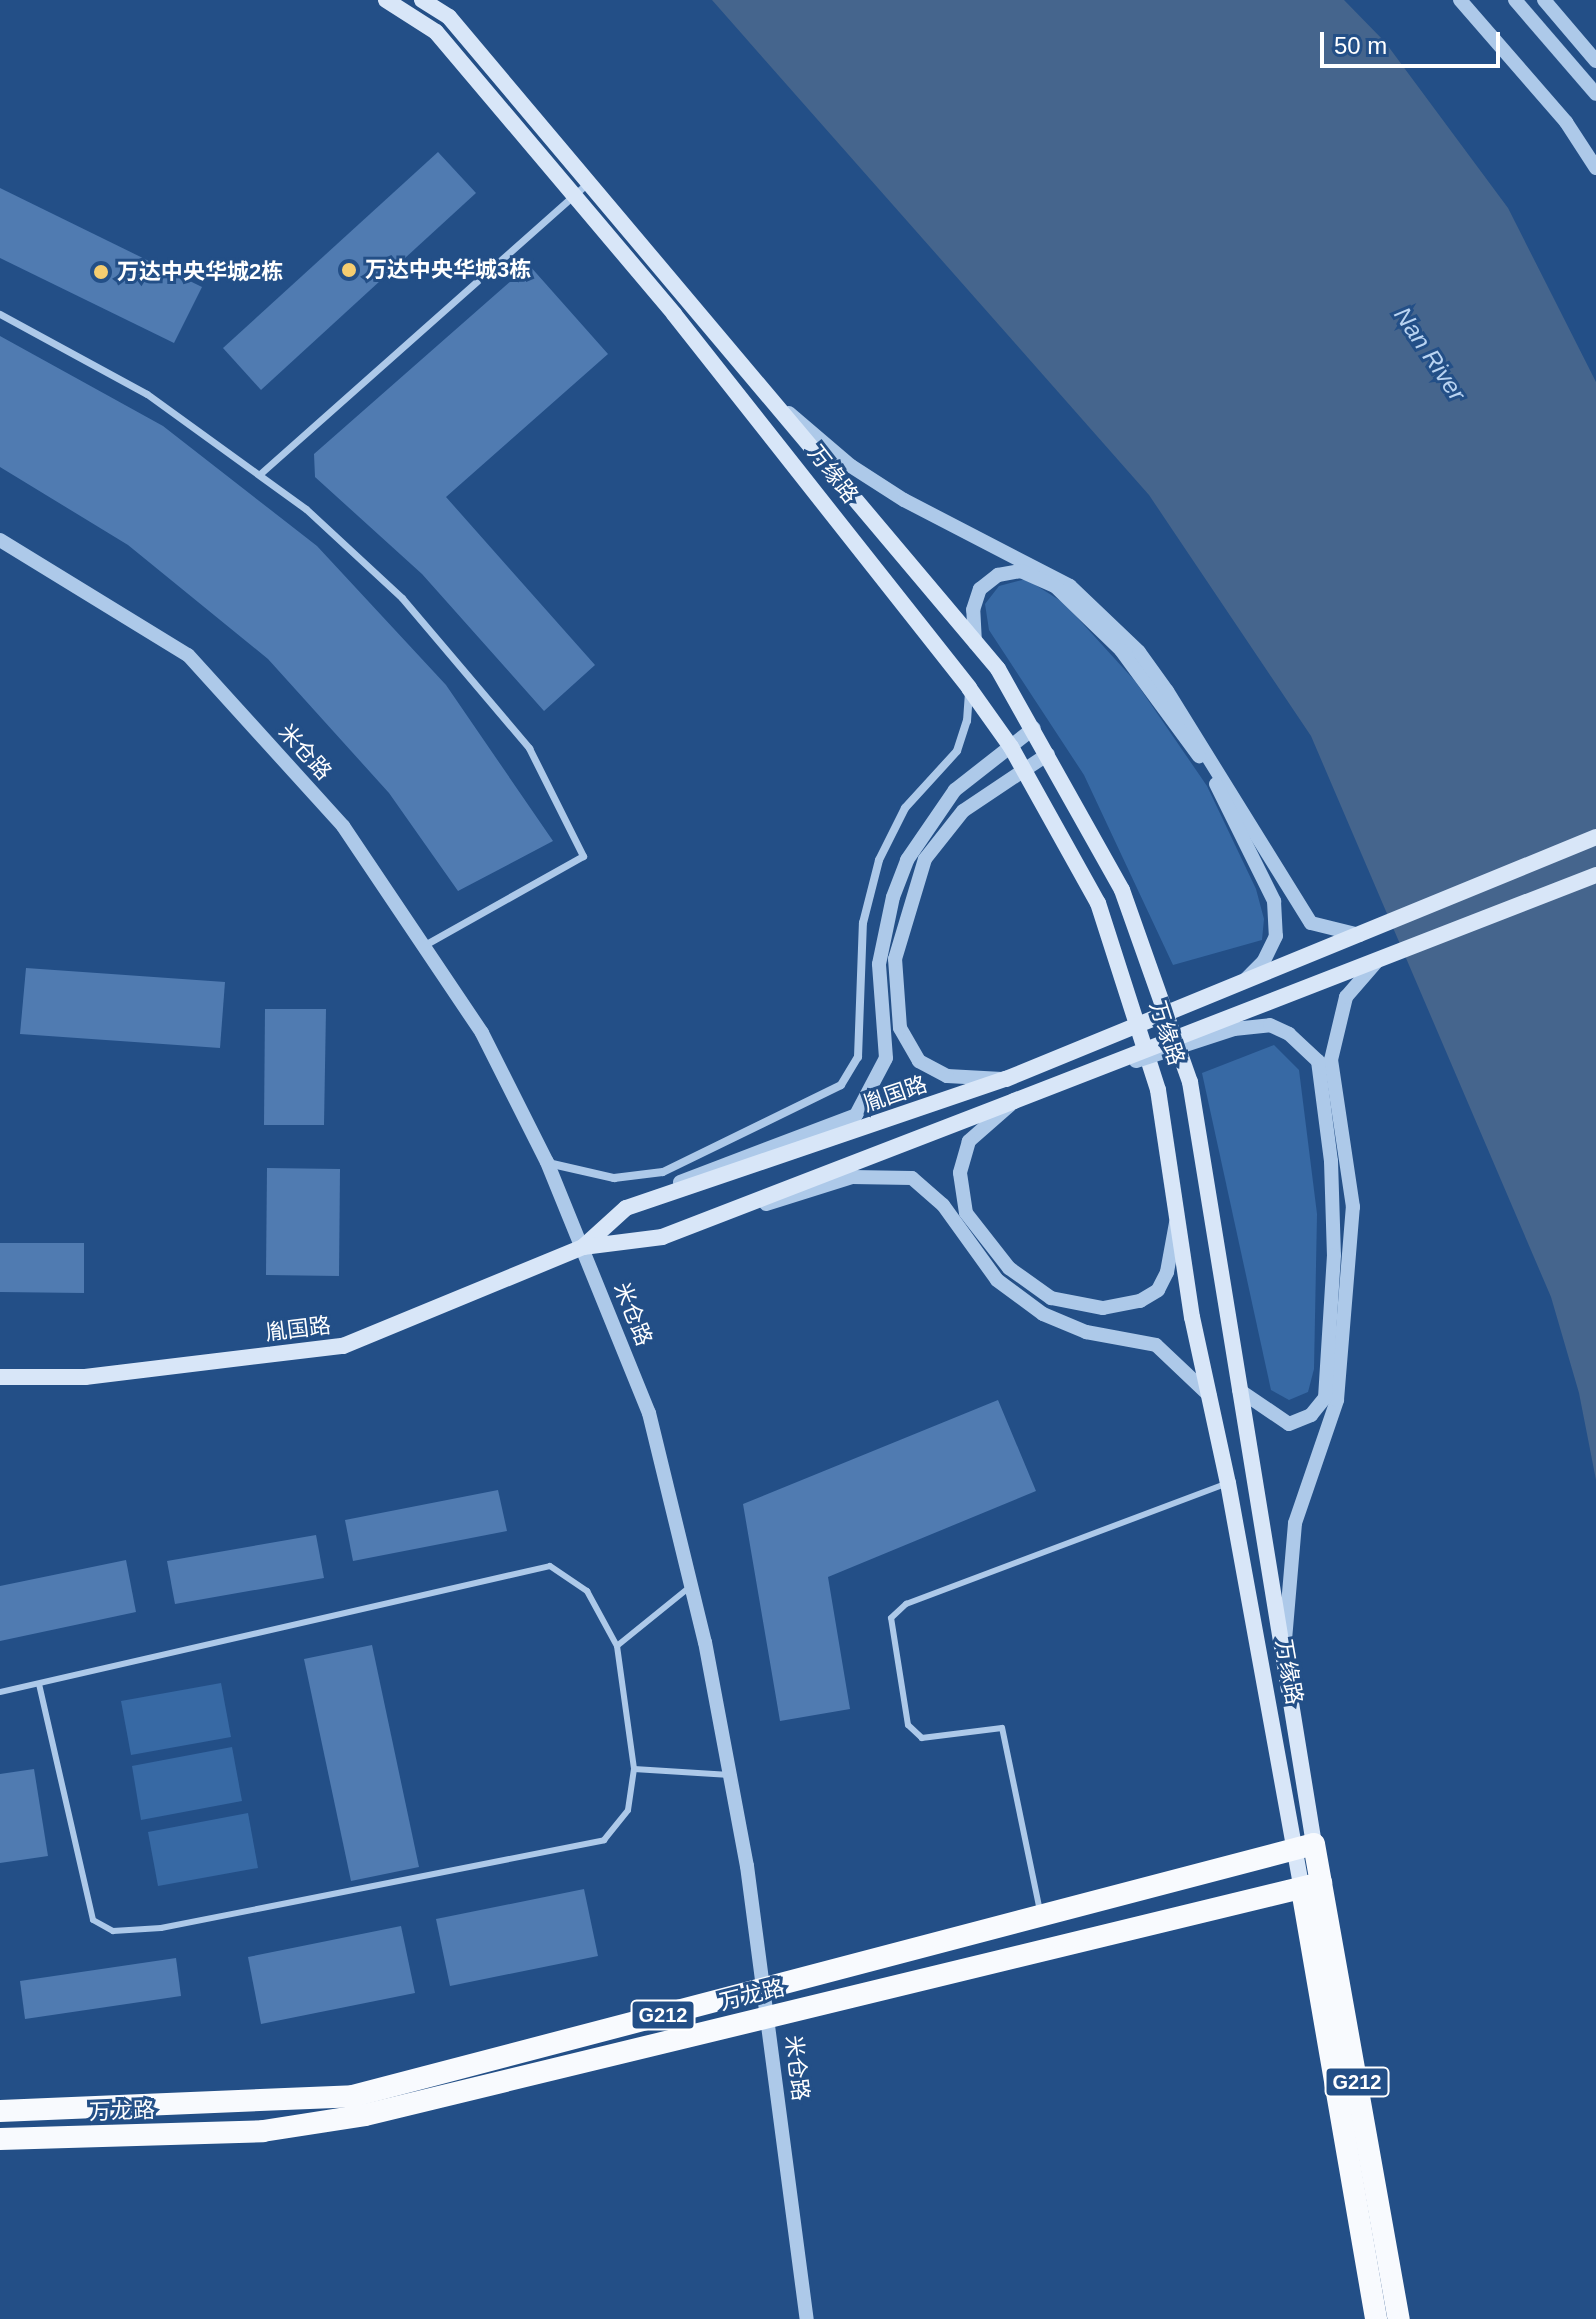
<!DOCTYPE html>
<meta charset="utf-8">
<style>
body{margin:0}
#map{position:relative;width:1596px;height:2319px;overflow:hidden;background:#234f87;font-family:Helvetica,"Noto Sans SC",sans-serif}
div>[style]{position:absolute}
.green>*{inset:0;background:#3769a4}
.water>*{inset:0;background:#45658d}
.building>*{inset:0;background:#507bb1}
.service>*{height:6px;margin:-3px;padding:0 3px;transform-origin:3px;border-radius:3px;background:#adc9e9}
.pedestrian>*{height:7px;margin:-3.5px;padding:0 3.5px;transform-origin:3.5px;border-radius:3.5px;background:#adc9e9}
.minor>*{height:8px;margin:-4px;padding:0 4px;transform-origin:4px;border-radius:4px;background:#adc9e9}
.tertiary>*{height:14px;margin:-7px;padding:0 7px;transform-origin:7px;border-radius:7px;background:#adc9e9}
.secondary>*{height:16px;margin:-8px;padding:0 8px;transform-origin:8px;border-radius:8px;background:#d8e6f8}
.trunk>*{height:22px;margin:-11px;padding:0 11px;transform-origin:11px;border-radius:11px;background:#f8fafe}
.tertiary-bridge>*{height:14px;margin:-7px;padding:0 7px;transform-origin:7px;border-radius:7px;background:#adc9e9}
.secondary-bridge>*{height:16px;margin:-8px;padding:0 8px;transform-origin:8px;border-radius:8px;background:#d8e6f8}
.dots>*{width:22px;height:22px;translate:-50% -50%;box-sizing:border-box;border:4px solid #234f87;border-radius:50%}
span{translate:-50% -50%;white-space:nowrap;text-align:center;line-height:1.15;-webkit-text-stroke:6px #234f87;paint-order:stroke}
.shield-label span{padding:2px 6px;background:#234f87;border:2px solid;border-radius:6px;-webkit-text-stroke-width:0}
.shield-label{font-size:20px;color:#fff;font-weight:700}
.poi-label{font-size:22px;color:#fff;font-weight:700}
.left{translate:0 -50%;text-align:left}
.street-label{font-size:22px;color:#fff}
.water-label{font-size:24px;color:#b9d3f1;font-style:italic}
.scale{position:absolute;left:1320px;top:32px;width:180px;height:36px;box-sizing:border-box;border:4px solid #fff;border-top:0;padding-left:10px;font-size:24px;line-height:28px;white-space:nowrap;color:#fff;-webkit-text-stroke:6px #234f87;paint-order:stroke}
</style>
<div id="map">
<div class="green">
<div style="clip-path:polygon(1026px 579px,1064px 603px,1135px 681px,1207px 786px,1256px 889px,1264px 919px,1262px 940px,1173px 965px,1084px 775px,989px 630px,985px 604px,999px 586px)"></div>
<div style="clip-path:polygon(1274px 1045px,1299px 1070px,1317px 1214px,1314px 1369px,1308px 1392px,1289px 1400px,1271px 1390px,1202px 1073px)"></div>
<div style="clip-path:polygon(221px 1683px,231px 1737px,131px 1755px,121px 1701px)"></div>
<div style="clip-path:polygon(232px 1747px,242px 1801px,141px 1820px,132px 1766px)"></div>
<div style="clip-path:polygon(248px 1813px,258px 1868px,158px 1886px,148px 1832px)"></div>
</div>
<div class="water">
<div style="clip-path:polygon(712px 0,1344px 0,1385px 42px,1508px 208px,1596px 382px,1596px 1480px,1579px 1393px,1551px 1297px,1311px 736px,1149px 495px)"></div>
</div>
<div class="building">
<div style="clip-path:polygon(438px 152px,476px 193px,261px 390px,223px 348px)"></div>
<div style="clip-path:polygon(0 188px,202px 287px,174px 343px,0 258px)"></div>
<div style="clip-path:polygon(529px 265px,608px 354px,446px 497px,595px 665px,544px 711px,422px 574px,315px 477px,314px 454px)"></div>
<div style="clip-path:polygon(0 336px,163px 426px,317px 546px,446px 685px,553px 841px,458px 891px,389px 793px,268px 659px,128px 545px,0 467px)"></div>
<div style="clip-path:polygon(26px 968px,225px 982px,220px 1048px,20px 1034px)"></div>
<div style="clip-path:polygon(265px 1009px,326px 1009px,324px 1125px,264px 1125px)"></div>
<div style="clip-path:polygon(267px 1168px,340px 1169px,339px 1276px,266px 1275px)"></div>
<div style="clip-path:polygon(0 1243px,84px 1243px,84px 1293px,0 1292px)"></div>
<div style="clip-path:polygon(998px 1400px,1036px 1491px,828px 1577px,850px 1709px,780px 1721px,743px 1504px)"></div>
<div style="clip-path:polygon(498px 1490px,507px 1531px,353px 1561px,345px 1520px)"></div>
<div style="clip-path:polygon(316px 1535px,324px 1578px,175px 1604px,167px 1561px)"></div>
<div style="clip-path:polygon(126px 1560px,136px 1612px,0 1641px,0 1586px)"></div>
<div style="clip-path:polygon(372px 1645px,419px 1867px,351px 1881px,304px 1659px)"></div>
<div style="clip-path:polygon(34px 1769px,48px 1856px,0 1863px,0 1774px)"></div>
<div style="clip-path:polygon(584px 1889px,598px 1956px,450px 1986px,436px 1919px)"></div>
<div style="clip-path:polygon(401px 1926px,415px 1993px,261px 2024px,248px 1957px)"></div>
<div style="clip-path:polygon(176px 1958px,181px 1996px,25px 2019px,20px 1981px)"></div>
</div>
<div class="service">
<div style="left:691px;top:1586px;width:95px;rotate:141deg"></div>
<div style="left:617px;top:1646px;width:124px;rotate:82.1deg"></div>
<div style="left:634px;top:1769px;width:96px;rotate:3.6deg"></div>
<div style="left:39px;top:1684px;width:242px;rotate:77.1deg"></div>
<div style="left:93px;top:1920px;width:23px;rotate:29deg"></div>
<div style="left:113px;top:1931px;width:48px;rotate:-3.6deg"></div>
<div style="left:161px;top:1928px;width:452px;rotate:-11.2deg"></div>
<div style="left:604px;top:1840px;width:38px;rotate:-51deg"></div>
<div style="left:628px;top:1810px;width:41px;rotate:-81.7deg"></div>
<div style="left:0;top:1692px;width:564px;rotate:-12.9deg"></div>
<div style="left:550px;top:1566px;width:45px;rotate:34deg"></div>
<div style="left:587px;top:1591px;width:63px;rotate:61.4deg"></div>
<div style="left:1040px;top:1911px;width:187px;rotate:-101.7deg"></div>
<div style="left:1002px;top:1728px;width:81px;rotate:172.9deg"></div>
<div style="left:922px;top:1738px;width:19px;rotate:-137deg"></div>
<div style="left:908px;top:1725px;width:108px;rotate:-99deg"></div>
<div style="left:891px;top:1618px;width:21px;rotate:-43deg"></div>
<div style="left:906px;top:1604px;width:341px;rotate:-20.6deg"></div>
</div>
<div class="pedestrian">
<div style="left:0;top:314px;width:167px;rotate:28.6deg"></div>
<div style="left:147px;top:394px;width:196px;rotate:35.9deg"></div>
<div style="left:306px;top:509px;width:131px;rotate:42.8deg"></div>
<div style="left:402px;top:598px;width:197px;rotate:49.7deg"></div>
<div style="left:529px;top:748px;width:121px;rotate:63.4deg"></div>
<div style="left:583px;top:856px;width:180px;rotate:150.7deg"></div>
<div style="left:261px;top:473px;width:437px;rotate:-41.6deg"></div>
</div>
<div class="minor">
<div style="left:548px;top:1163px;width:68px;rotate:12.8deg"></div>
<div style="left:614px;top:1178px;width:49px;rotate:-7deg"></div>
<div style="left:663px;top:1172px;width:198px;rotate:-26deg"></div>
<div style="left:841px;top:1085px;width:33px;rotate:-59deg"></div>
<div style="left:858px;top:1057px;width:134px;rotate:-87.9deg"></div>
<div style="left:863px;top:923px;width:65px;rotate:-75.7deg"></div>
<div style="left:879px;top:860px;width:58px;rotate:-63.4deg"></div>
<div style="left:905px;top:808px;width:77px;rotate:-47.6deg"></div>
<div style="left:957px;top:751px;width:32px;rotate:-72deg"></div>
<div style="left:967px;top:721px;width:28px;rotate:-86deg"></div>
</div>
<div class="tertiary">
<div style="left:1460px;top:0;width:162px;rotate:49deg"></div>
<div style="left:1566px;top:122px;width:55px;rotate:56.9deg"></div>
<div style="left:1515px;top:0;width:124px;rotate:49.2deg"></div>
<div style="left:1544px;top:0;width:80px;rotate:49.6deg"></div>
<div style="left:789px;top:413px;width:82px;rotate:40.5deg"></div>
<div style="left:851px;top:466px;width:63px;rotate:32.7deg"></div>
<div style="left:904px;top:500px;width:187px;rotate:27.4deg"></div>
<div style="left:1070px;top:586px;width:95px;rotate:43.7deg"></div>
<div style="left:1139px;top:652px;width:48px;rotate:54.3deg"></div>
<div style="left:1167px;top:691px;width:273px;rotate:58.2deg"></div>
<div style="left:1311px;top:923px;width:50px;rotate:13.8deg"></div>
<div style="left:0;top:540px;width:220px;rotate:31.5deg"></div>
<div style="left:188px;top:655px;width:231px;rotate:47.8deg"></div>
<div style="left:343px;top:826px;width:249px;rotate:56.1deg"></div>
<div style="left:482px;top:1033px;width:144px;rotate:63.3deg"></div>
<div style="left:547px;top:1162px;width:271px;rotate:67.9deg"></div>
<div style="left:649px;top:1413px;width:236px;rotate:76.3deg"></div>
<div style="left:705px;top:1642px;width:228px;rotate:79.4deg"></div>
<div style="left:747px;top:1866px;width:457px;rotate:82.5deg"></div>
<div style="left:975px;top:643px;width:33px;rotate:-93deg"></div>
<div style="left:973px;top:610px;width:22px;rotate:-72deg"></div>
<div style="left:980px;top:589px;width:23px;rotate:-38deg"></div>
<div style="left:998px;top:575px;width:23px;rotate:-10deg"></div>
<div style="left:1021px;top:571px;width:37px;rotate:24deg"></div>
<div style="left:1055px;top:586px;width:92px;rotate:44.1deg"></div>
<div style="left:1121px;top:650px;width:132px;rotate:53.7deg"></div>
<div style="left:1216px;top:784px;width:131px;rotate:63.6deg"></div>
<div style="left:1274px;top:901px;width:35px;rotate:87deg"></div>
<div style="left:1276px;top:936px;width:28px;rotate:116deg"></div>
<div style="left:1264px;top:961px;width:25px;rotate:135deg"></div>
<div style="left:1002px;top:1079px;width:55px;rotate:-176.9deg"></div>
<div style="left:947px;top:1076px;width:32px;rotate:-152deg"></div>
<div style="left:919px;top:1061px;width:38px;rotate:-120deg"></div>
<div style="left:900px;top:1028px;width:69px;rotate:-94.1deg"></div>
<div style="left:895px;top:959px;width:104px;rotate:-73.3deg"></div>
<div style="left:925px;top:859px;width:61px;rotate:-51.6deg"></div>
<div style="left:963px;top:811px;width:102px;rotate:-33.8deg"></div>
<div style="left:1010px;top:1105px;width:55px;rotate:138.7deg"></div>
<div style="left:969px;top:1141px;width:33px;rotate:106deg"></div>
<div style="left:960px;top:1173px;width:40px;rotate:81.5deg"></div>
<div style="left:966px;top:1213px;width:70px;rotate:52deg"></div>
<div style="left:1009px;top:1268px;width:52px;rotate:35.5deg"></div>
<div style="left:1051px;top:1298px;width:53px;rotate:10.9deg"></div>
<div style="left:1103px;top:1308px;width:38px;rotate:-11deg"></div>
<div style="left:1140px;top:1301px;width:21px;rotate:-31deg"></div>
<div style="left:1158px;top:1290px;width:20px;rotate:-63deg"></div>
<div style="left:1167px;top:1272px;width:50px;rotate:-79.6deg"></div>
<div style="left:680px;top:1182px;width:188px;rotate:-20.8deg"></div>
<div style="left:856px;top:1115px;width:64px;rotate:-62.2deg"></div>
<div style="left:886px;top:1058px;width:94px;rotate:-94.3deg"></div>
<div style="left:879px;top:964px;width:68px;rotate:-78.2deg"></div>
<div style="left:893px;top:897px;width:40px;rotate:-69deg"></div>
<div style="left:907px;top:860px;width:85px;rotate:-55.6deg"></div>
<div style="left:955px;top:790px;width:100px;rotate:-38.1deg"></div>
<div style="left:766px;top:1204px;width:90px;rotate:-17.4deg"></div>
<div style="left:852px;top:1177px;width:60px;rotate:1deg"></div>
<div style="left:912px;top:1178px;width:41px;rotate:41.1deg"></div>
<div style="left:943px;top:1205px;width:92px;rotate:54.2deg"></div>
<div style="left:997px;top:1280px;width:57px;rotate:36.5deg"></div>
<div style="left:1043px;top:1314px;width:47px;rotate:22.7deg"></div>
<div style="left:1086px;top:1332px;width:71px;rotate:10.5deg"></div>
<div style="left:1156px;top:1345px;width:74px;rotate:43.4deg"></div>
<div style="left:1239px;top:1390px;width:60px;rotate:34.2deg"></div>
<div style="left:1289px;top:1424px;width:24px;rotate:-22deg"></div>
<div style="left:1311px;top:1415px;width:22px;rotate:-51deg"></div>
<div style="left:1285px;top:1640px;width:117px;rotate:-85.1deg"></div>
<div style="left:1295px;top:1523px;width:130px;rotate:-71.1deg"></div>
<div style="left:1337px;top:1400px;width:194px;rotate:-85.3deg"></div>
<div style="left:1353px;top:1207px;width:149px;rotate:-98.5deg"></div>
<div style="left:1331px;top:1060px;width:65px;rotate:-76.6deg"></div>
<div style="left:1346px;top:997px;width:49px;rotate:-49.1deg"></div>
</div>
<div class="secondary">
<div style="left:386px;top:0;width:59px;rotate:32.6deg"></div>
<div style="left:436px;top:32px;width:369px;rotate:49.8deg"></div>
<div style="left:674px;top:314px;width:476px;rotate:51.7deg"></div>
<div style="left:969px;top:688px;width:72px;rotate:54.6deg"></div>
<div style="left:1011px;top:747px;width:179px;rotate:60.9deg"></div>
<div style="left:1098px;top:903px;width:196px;rotate:72.2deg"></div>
<div style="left:1158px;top:1090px;width:230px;rotate:81.5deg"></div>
<div style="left:1192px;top:1317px;width:170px;rotate:77.8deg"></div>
<div style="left:1228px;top:1483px;width:414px;rotate:79.7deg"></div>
<div style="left:422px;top:0;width:32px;rotate:32deg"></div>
<div style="left:449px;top:17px;width:852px;rotate:49.9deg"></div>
<div style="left:998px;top:669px;width:253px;rotate:60.7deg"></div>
<div style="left:1122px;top:890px;width:204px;rotate:70.5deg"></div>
<div style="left:1190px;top:1082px;width:772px;rotate:80.76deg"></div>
<div style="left:583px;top:1247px;width:58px;rotate:-42.2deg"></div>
<div style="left:626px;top:1208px;width:401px;rotate:-18.8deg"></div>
<div style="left:0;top:1377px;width:85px"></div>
<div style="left:85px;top:1377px;width:260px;rotate:-6.9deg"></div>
<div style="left:343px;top:1346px;width:260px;rotate:-22.4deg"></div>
<div style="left:583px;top:1247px;width:80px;rotate:-7.2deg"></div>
<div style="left:662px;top:1237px;width:377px;rotate:-21.1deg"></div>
</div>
<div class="trunk">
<div style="left:1302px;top:1890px;width:435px;rotate:80.2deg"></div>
<div style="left:0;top:2111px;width:353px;rotate:-2.4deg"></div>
<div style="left:353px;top:2096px;width:993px;rotate:-14.69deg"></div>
<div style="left:1314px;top:1844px;width:483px;rotate:79.9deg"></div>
<div style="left:0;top:2139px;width:263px;rotate:-1.7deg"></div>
<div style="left:263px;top:2131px;width:103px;rotate:-8.9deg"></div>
<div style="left:365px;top:2115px;width:984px;rotate:-13.64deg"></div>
</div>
<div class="tertiary-bridge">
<div style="left:1136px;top:1061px;width:103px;rotate:-18.1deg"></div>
<div style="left:1234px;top:1029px;width:36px;rotate:-6deg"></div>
<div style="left:1270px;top:1025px;width:21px;rotate:25deg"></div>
<div style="left:1289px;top:1034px;width:40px;rotate:43deg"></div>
<div style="left:1318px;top:1061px;width:101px;rotate:82.6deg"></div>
<div style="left:1331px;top:1161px;width:94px;rotate:88.2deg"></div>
<div style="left:1334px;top:1255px;width:143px;rotate:93.6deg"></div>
</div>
<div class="secondary-bridge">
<div style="left:1006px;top:1079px;width:638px;rotate:-22.3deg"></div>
<div style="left:1014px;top:1101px;width:624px;rotate:-21.22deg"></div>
</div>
<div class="dots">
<div style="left:349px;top:270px;background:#f5cd70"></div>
<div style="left:101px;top:272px;background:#f5cd70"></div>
</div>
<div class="shield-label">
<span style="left:663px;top:2015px">G212</span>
<span style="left:1357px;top:2082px">G212</span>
</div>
<div class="poi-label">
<span class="left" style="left:365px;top:270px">万达中央华城3栋</span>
<span class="left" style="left:117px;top:272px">万达中央华城2栋</span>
</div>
<div class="street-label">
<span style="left:833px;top:474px;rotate:52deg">万缘路</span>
<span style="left:305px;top:752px;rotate:48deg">米仓路</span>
<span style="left:1167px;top:1033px;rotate:72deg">万缘路</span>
<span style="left:895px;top:1094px;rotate:-19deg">胤国路</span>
<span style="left:633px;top:1314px;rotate:68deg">米仓路</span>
<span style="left:298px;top:1329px;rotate:-7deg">胤国路</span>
<span style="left:1289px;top:1672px;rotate:80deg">万缘路</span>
<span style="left:752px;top:1995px;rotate:-14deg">万龙路</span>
<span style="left:797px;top:2068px;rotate:83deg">米仓路</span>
<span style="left:122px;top:2111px;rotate:-2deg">万龙路</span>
</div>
<div class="water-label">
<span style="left:1430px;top:354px;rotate:56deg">Nan River</span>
</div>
<div class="scale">50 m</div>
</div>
